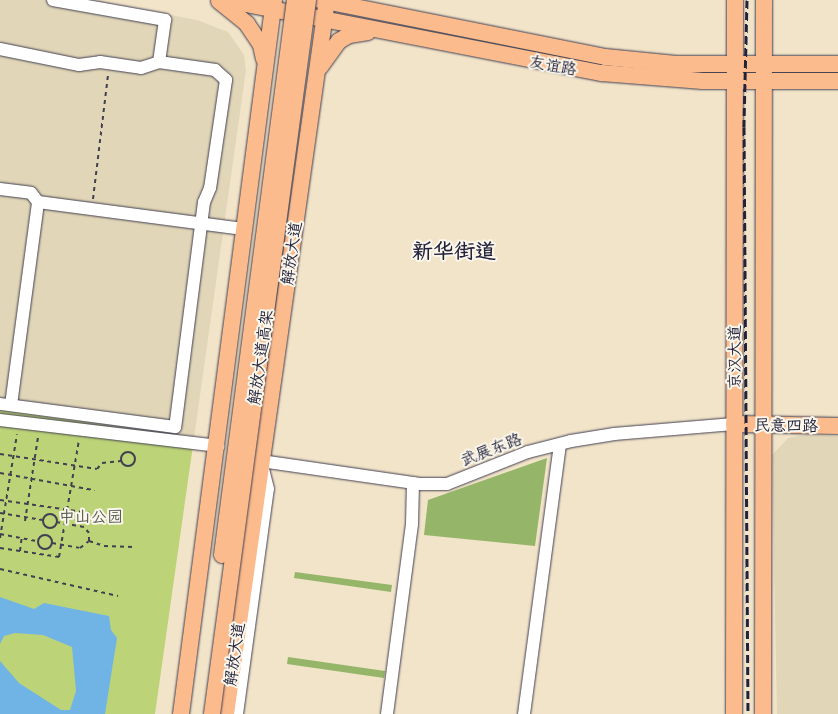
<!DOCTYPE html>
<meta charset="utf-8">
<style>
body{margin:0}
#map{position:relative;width:838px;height:714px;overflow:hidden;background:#f2e4c9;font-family:"Patrick Hand","LXGW WenKai TC",sans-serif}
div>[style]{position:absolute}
.built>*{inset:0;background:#e1d6b7}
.green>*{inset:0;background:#bcd377}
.forest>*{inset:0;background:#95b568}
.water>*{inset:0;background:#70b4e6}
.path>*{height:2px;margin-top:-1px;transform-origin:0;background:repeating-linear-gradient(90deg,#413f50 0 4px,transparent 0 8px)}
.path>.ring{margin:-1px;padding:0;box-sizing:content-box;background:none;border:2px solid #413f50;border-radius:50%}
.roads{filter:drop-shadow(0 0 1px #413f50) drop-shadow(0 0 1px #413f50)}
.minor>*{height:12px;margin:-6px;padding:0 6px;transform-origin:6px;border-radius:6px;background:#fff}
.major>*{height:16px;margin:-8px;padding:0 8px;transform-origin:8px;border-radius:8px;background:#fbbb8d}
.rail>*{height:3px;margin-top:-1.5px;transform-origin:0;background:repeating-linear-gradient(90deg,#22223b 0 8px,transparent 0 12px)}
.bridges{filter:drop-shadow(0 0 1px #413f50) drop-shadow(0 0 1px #413f50)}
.major-bridge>*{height:16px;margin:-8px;padding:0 8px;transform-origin:8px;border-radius:8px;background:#fbbb8d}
span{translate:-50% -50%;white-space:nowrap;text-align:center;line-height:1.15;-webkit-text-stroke:4px #fbf7ec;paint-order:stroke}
.street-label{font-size:16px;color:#22223b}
.park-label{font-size:16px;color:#50574d}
.district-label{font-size:21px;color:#22223b;font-weight:700}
</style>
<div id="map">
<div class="built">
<div style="clip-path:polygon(0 0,91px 0,197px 20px,228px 32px,244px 55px,246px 70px,194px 438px,0 410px)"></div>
<div style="clip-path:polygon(807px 435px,838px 436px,838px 714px,777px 714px,772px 455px,788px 438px)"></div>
</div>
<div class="green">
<div style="clip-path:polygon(0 410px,194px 438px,155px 714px,0 714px)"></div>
</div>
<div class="forest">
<div style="clip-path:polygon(547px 458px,535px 546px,424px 535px,428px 500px)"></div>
<div style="clip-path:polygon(295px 572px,392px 585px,391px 592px,294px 578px)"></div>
<div style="clip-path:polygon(288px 657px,385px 671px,384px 678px,287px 664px)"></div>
</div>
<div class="water">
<div style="clip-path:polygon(0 597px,34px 609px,44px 603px,109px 616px,111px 630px,117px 638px,105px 714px,0 714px,0 661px,19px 683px,61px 710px,70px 710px,76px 691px,72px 647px,43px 635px,15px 633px,4px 636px,0 644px)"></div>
</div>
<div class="path">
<div style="left:93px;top:199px;width:125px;rotate:-83.1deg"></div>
<div class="ring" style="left:121px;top:452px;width:12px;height:12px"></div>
<div style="left:0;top:454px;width:98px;rotate:8.8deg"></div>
<div style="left:97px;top:469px;width:8px;rotate:-50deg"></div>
<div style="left:102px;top:463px;width:19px;rotate:-6deg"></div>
<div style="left:0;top:473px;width:96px;rotate:10.3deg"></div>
<div style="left:0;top:500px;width:91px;rotate:8.2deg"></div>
<div style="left:0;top:513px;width:43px;rotate:9.5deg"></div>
<div class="ring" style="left:43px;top:514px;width:12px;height:12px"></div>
<div style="left:25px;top:521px;width:85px;rotate:-81.2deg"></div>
<div style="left:0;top:534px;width:38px;rotate:11deg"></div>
<div class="ring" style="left:38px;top:535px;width:12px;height:12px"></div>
<div style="left:0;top:538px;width:105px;rotate:-80.7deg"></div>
<div style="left:89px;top:541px;width:16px;rotate:18deg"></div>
<div style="left:104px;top:546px;width:30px;rotate:2deg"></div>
<div style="left:52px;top:543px;width:28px;rotate:10deg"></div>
<div style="left:80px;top:548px;width:11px;rotate:-38deg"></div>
<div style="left:89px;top:541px;width:8px;rotate:-90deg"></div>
<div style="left:89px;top:533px;width:8px;rotate:-130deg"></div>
<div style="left:84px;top:527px;width:27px;rotate:-170deg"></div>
<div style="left:0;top:548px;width:60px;rotate:8.7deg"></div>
<div style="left:59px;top:557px;width:119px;rotate:-80.3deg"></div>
<div style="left:20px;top:551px;width:16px;rotate:-83deg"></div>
<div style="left:0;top:569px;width:121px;rotate:12.9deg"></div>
</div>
<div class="roads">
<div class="minor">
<div style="left:53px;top:0;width:114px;rotate:10.1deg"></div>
<div style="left:165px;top:20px;width:42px;rotate:98.1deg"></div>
<div style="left:0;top:49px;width:81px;rotate:11.4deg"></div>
<div style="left:79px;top:65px;width:21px;rotate:-8deg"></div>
<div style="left:100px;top:62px;width:41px;rotate:8.3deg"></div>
<div style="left:141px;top:68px;width:19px;rotate:-18deg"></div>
<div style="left:159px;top:62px;width:57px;rotate:8.1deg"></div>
<div style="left:215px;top:70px;width:15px;rotate:42deg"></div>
<div style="left:226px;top:80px;width:109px;rotate:98.4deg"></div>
<div style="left:210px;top:188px;width:15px;rotate:113deg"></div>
<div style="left:204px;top:202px;width:227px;rotate:97.3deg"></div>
<div style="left:175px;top:427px;width:177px;rotate:-172.5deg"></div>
<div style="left:0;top:189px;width:31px;rotate:7deg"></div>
<div style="left:31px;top:193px;width:11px;rotate:52deg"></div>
<div style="left:38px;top:202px;width:207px;rotate:7.5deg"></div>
<div style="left:11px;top:405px;width:205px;rotate:-82.4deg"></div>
<div style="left:0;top:420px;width:220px;rotate:6.8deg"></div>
<div style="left:237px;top:714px;width:227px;rotate:-82.2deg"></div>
<div style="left:268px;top:489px;width:29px;rotate:-104deg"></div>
<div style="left:261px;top:461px;width:162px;rotate:8.2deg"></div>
<div style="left:421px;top:484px;width:26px"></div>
<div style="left:447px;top:484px;width:87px;rotate:-21.6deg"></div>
<div style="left:528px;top:452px;width:44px;rotate:-14.3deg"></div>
<div style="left:571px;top:441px;width:44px;rotate:-9.2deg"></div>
<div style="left:614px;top:434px;width:120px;rotate:-4.8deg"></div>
<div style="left:387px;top:714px;width:192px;rotate:-82.5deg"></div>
<div style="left:412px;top:524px;width:41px;rotate:-88.6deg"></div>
<div style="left:524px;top:714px;width:272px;rotate:-82.4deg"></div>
</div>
<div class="major">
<div style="left:225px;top:0;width:384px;rotate:11deg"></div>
<div style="left:602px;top:73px;width:101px;rotate:4.5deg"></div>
<div style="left:703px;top:81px;width:135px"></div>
<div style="left:320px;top:0;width:291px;rotate:11.3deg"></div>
<div style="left:605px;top:57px;width:71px;rotate:5.6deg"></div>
<div style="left:676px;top:64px;width:162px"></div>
<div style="left:219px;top:1px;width:36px;rotate:39deg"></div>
<div style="left:247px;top:24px;width:25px;rotate:56deg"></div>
<div style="left:261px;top:45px;width:14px;rotate:78deg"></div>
<div style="left:320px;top:67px;width:32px;rotate:-54deg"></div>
<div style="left:339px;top:41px;width:12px;rotate:-31deg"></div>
<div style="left:349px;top:35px;width:19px;rotate:-9deg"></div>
<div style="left:734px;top:424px;width:104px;rotate:1.1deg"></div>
<div style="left:181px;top:714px;width:720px;rotate:-82.58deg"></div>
<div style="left:226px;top:714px;width:721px;rotate:-81.95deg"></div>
<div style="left:734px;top:714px;width:714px;rotate:-89.92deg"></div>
<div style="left:763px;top:714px;width:714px;rotate:-89.92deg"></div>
</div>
</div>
<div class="rail">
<div style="left:747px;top:0;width:127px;rotate:91.4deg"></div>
<div style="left:744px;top:127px;width:587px;rotate:89.61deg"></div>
</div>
<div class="bridges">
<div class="major-bridge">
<div style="left:222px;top:555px;width:560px;rotate:-82.51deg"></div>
<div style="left:212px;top:714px;width:720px;rotate:-82.34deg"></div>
</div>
</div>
<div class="street-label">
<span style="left:553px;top:65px;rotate:10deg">友谊路</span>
<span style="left:291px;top:253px;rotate:-82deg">解放大道</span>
<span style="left:260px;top:357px;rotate:-82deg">解放大道高架</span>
<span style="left:734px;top:357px;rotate:-90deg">京汉大道</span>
<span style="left:786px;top:425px;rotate:1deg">民意四路</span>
<span style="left:491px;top:449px;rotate:-21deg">武展东路</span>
<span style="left:234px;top:654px;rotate:-82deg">解放大道</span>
</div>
<div class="park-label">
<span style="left:91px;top:516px">中山公园</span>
</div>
<div class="district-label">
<span style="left:454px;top:251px">新华街道</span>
</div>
</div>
